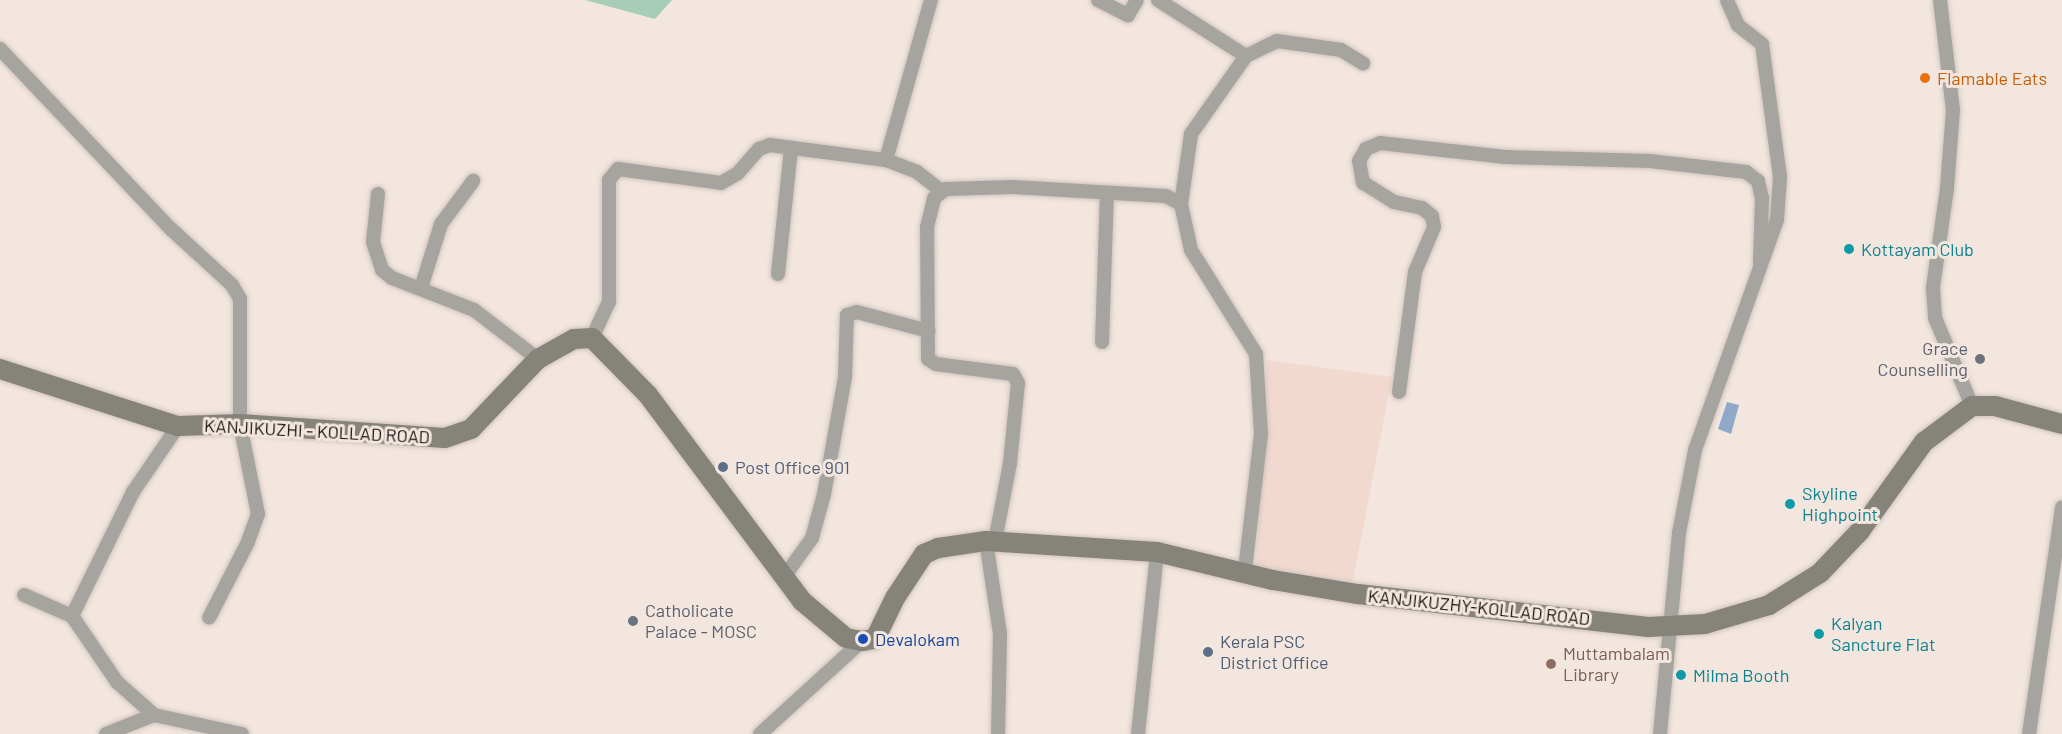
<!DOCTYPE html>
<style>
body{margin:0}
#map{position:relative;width:2062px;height:734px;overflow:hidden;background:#f3e6df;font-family:Barlow,sans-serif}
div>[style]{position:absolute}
.education>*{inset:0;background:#f1d9cf}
.green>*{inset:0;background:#a7ccb8}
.water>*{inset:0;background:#91a9c9}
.roads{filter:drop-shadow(0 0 2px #d0c4be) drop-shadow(0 0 2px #d0c4be)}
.minor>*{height:14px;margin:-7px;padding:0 7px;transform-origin:7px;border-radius:7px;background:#a6a49f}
.secondary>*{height:20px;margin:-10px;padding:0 10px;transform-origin:10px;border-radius:10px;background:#86837b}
.dots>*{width:16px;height:16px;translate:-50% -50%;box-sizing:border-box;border:3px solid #f3e6df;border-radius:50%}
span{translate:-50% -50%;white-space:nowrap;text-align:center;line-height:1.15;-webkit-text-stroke:6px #f3e6df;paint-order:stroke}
.food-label{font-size:18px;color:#c56008}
.left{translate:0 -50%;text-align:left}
.culture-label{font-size:18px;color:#0d838f}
.worship-label{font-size:18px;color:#5b616d}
.right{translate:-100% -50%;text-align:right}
.street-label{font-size:18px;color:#16120f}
.service-label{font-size:18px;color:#4e5e75}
.transit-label{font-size:18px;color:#164399}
.education-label{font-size:18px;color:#785e54}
</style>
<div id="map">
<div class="education">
<div style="clip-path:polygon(1267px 360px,1392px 377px,1353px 581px,1256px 572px)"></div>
</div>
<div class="green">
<div style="clip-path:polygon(585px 0,672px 0,655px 19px)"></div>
</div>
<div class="water">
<div style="clip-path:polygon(1727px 402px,1739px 405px,1731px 434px,1718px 429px)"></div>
</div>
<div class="roads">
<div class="minor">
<div style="left:1098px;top:0;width:34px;rotate:27deg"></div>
<div style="left:1128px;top:15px;width:17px;rotate:-59deg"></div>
<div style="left:1158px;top:0;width:104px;rotate:32.5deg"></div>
<div style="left:1246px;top:56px;width:95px;rotate:125.2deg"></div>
<div style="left:1191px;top:134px;width:71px;rotate:98.1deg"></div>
<div style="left:1940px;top:0;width:111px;rotate:83.3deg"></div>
<div style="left:1953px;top:110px;width:78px;rotate:94.4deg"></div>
<div style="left:1947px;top:188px;width:101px;rotate:98deg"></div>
<div style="left:1933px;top:288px;width:30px;rotate:86deg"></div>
<div style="left:1935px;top:318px;width:95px;rotate:67.2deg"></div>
<div style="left:0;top:49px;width:248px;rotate:46.5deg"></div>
<div style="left:171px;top:229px;width:83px;rotate:42.6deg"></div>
<div style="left:232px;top:285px;width:16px;rotate:60deg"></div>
<div style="left:240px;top:299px;width:125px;rotate:90deg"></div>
<div style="left:240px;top:424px;width:92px;rotate:78.7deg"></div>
<div style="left:258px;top:514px;width:30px;rotate:110deg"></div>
<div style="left:248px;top:542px;width:85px;rotate:117.2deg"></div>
<div style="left:1246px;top:56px;width:34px;rotate:-26deg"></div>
<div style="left:1277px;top:41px;width:65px;rotate:8deg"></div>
<div style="left:1341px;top:50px;width:26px;rotate:31deg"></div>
<div style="left:886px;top:160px;width:166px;rotate:-74.3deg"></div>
<div style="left:378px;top:194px;width:48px;rotate:95.9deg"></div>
<div style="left:373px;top:242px;width:29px;rotate:72deg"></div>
<div style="left:382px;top:270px;width:13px;rotate:39deg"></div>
<div style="left:392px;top:278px;width:88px;rotate:21.3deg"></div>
<div style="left:474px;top:310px;width:81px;rotate:37.4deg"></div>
<div style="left:778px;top:274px;width:127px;rotate:-84.1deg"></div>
<div style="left:421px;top:288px;width:67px;rotate:-72.6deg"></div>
<div style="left:441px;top:224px;width:54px;rotate:-53.3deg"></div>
<div style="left:592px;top:338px;width:40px;rotate:-65deg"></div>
<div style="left:609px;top:302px;width:122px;rotate:-90deg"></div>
<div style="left:609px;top:180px;width:14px;rotate:-51deg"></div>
<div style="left:618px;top:169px;width:104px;rotate:7.7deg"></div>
<div style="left:721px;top:183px;width:20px;rotate:-30deg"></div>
<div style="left:738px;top:173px;width:32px;rotate:-49deg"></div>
<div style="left:759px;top:149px;width:12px;rotate:-20deg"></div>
<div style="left:770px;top:145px;width:117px;rotate:7.4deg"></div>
<div style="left:886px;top:160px;width:33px;rotate:21deg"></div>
<div style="left:917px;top:172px;width:31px;rotate:38deg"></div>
<div style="left:1102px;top:342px;width:149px;rotate:-88.1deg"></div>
<div style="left:1399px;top:392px;width:121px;rotate:-82.4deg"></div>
<div style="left:1415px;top:272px;width:49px;rotate:-67.1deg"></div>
<div style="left:1434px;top:227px;width:11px;rotate:-100deg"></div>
<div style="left:1432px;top:216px;width:13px;rotate:-141deg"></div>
<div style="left:1422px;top:208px;width:29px;rotate:-168deg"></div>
<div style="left:1394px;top:202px;width:36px;rotate:-148deg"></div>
<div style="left:1363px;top:183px;width:22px;rotate:-100deg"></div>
<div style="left:1359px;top:161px;width:14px;rotate:-60deg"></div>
<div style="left:1366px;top:149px;width:15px;rotate:-23deg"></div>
<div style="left:1380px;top:143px;width:126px;rotate:6.4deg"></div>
<div style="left:1505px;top:157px;width:145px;rotate:1.6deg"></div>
<div style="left:1650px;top:161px;width:97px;rotate:6.5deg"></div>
<div style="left:1746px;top:172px;width:15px;rotate:37deg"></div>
<div style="left:1758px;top:181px;width:17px;rotate:77deg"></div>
<div style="left:1762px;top:198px;width:64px;rotate:91.8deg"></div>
<div style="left:178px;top:426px;width:80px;rotate:124.3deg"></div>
<div style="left:133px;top:492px;width:138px;rotate:116.2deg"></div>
<div style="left:72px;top:616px;width:80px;rotate:55.7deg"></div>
<div style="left:117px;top:682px;width:50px;rotate:41.7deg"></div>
<div style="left:154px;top:715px;width:90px;rotate:12.2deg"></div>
<div style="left:986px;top:541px;width:94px;rotate:81.4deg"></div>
<div style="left:1000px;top:634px;width:100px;rotate:91.1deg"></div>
<div style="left:995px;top:541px;width:79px;rotate:-79.1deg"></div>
<div style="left:1010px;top:463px;width:80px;rotate:-84.3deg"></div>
<div style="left:1018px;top:383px;width:10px;rotate:-119deg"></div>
<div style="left:1013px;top:374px;width:78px;rotate:-172.6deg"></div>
<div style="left:936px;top:364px;width:9px;rotate:-148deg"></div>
<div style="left:928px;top:359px;width:132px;rotate:-90.4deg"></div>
<div style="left:927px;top:227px;width:30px;rotate:-76deg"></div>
<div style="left:934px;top:198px;width:15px;rotate:-37deg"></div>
<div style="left:946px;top:189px;width:67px;rotate:-1.7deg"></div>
<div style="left:1013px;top:187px;width:153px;rotate:3.4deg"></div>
<div style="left:1166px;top:196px;width:17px;rotate:28deg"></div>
<div style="left:1181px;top:204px;width:47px;rotate:77.7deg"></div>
<div style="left:1191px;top:250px;width:123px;rotate:58deg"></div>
<div style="left:1256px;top:354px;width:80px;rotate:86.4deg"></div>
<div style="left:1261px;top:434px;width:138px;rotate:96.7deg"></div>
<div style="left:784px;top:577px;width:48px;rotate:-54.3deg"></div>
<div style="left:812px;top:538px;width:46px;rotate:-74.7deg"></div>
<div style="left:824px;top:494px;width:119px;rotate:-79.8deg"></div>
<div style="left:845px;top:377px;width:62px;rotate:-88.2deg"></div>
<div style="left:847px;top:315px;width:10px;rotate:-17deg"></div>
<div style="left:857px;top:312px;width:74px;rotate:14.8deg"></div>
<div style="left:24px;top:595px;width:52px;rotate:23.6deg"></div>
<div style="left:106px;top:734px;width:52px;rotate:-21.6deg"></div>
<div style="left:760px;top:734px;width:138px;rotate:-42.4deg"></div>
<div style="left:1138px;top:734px;width:183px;rotate:-84deg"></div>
<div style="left:1660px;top:734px;width:202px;rotate:-84.6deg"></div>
<div style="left:1679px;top:533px;width:85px;rotate:-79.1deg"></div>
<div style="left:1695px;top:450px;width:244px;rotate:-70.4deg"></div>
<div style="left:1777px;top:220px;width:43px;rotate:-86deg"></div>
<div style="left:1780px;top:177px;width:134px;rotate:-97.7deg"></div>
<div style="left:1762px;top:44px;width:31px;rotate:-142deg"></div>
<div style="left:1738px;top:25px;width:27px;rotate:-114deg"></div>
<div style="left:2029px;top:734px;width:229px;rotate:-81.7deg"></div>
</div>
<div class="secondary">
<div style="left:0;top:369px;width:187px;rotate:17.8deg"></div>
<div style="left:178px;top:426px;width:62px;rotate:-1.8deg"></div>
<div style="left:240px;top:424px;width:205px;rotate:3.9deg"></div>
<div style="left:445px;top:438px;width:28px;rotate:-19deg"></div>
<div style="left:471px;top:429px;width:97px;rotate:-46.3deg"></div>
<div style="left:538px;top:359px;width:41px;rotate:-29.1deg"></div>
<div style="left:574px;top:339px;width:18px;rotate:-3deg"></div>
<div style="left:592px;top:338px;width:80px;rotate:45.5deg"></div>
<div style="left:648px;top:395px;width:257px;rotate:53.2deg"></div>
<div style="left:802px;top:601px;width:57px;rotate:40.1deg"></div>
<div style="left:846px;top:638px;width:16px;rotate:11deg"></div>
<div style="left:862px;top:641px;width:13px;rotate:-9deg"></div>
<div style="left:875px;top:639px;width:46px;rotate:-64deg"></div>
<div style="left:895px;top:598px;width:53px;rotate:-56.6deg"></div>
<div style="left:924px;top:554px;width:15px;rotate:-23deg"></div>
<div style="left:938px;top:548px;width:49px;rotate:-8.3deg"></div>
<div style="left:986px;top:541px;width:171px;rotate:3.7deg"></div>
<div style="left:1157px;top:552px;width:119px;rotate:13.6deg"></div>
<div style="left:1273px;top:580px;width:86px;rotate:9.4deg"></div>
<div style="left:1358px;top:594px;width:292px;rotate:6.5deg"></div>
<div style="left:1648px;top:627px;width:57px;rotate:-3deg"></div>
<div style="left:1705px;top:624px;width:67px;rotate:-16.5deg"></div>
<div style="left:1769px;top:605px;width:60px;rotate:-32.1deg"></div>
<div style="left:1820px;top:573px;width:58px;rotate:-46.4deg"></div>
<div style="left:1860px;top:531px;width:110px;rotate:-54.3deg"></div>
<div style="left:1924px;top:442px;width:60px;rotate:-36.9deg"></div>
<div style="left:1972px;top:406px;width:23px"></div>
<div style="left:1995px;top:406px;width:69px;rotate:15deg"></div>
</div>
</div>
<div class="dots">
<div style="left:1925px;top:78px;background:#e8710a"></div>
<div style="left:1849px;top:249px;background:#0f9aa8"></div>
<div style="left:1980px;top:359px;background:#6b7280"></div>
<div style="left:723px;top:467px;background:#5c6f8a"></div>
<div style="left:1790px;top:504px;background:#0f9aa8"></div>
<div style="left:633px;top:621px;background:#6b7280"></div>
<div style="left:1819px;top:634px;background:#0f9aa8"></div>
<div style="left:863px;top:639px;background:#1a4fb4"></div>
<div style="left:1208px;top:652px;background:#5c6f8a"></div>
<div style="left:1551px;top:664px;background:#8d6e63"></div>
<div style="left:1681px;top:675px;background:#0f9aa8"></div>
</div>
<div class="food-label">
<span class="left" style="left:1937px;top:78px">Flamable Eats</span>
</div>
<div class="culture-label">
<span class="left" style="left:1861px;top:249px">Kottayam Club</span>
<span class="left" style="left:1802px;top:504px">Skyline<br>Highpoint</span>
<span class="left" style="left:1831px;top:634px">Kalyan<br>Sancture Flat</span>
<span class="left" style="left:1693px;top:675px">Milma Booth</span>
</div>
<div class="worship-label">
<span class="right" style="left:1968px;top:359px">Grace<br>Counselling</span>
<span class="left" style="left:645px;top:621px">Catholicate<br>Palace - MOSC</span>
</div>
<div class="street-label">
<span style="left:317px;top:431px;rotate:3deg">KANJIKUZHI - KOLLAD ROAD</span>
<span style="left:1479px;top:607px;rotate:6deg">KANJIKUZHY-KOLLAD ROAD</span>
</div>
<div class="service-label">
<span class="left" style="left:735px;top:467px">Post Office 901</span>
<span class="left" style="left:1220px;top:652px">Kerala PSC<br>District Office</span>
</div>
<div class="transit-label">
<span class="left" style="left:875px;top:639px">Devalokam</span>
</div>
<div class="education-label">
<span class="left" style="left:1563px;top:664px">Muttambalam<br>Library</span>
</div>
</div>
